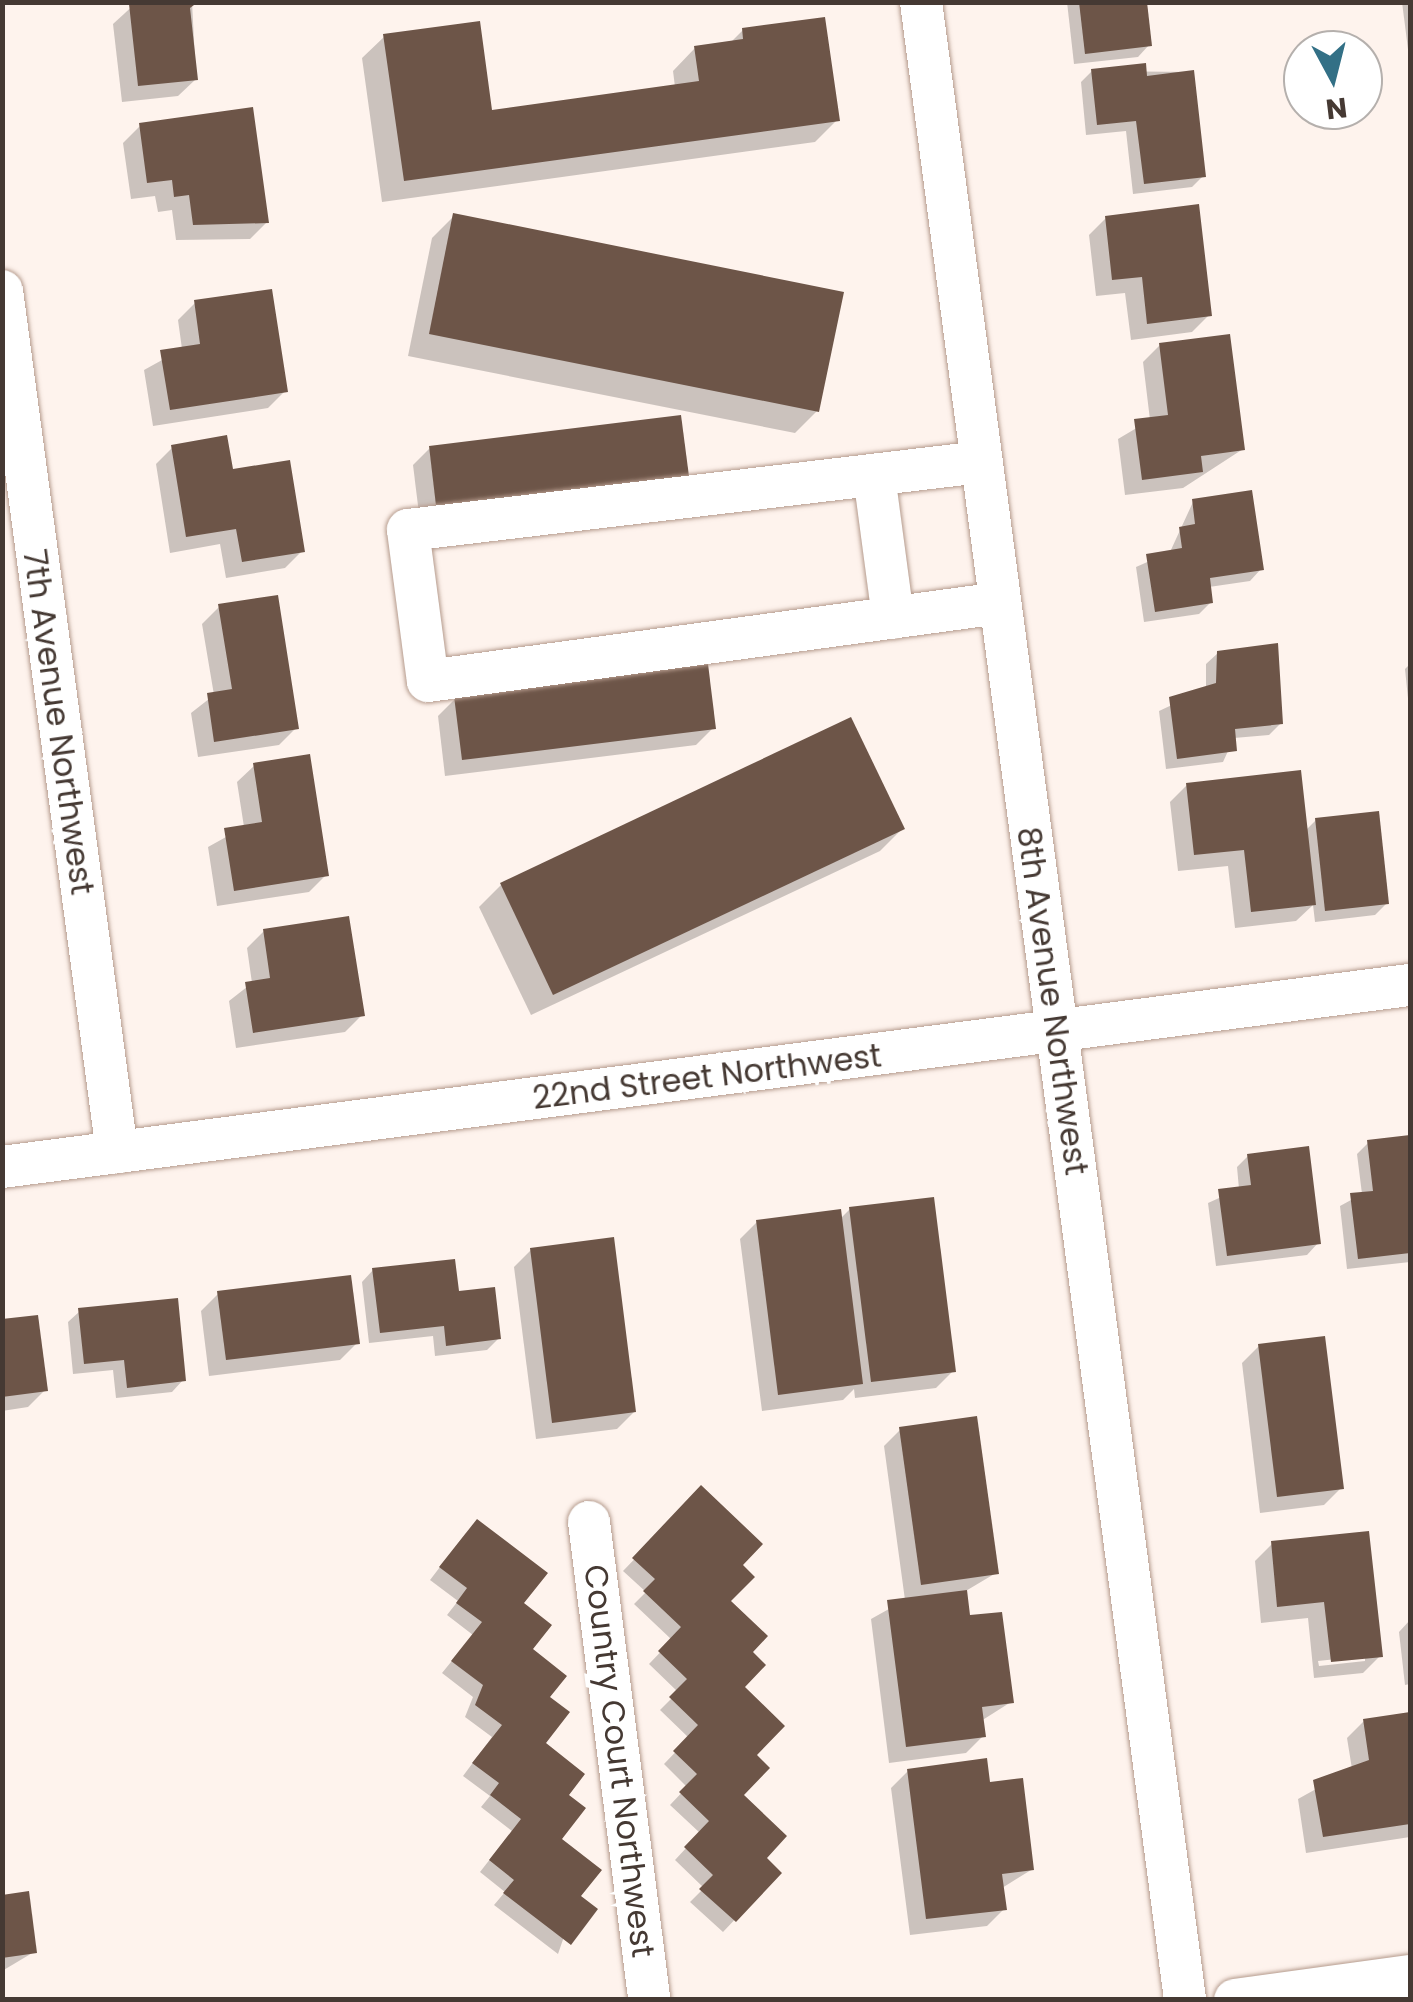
<!DOCTYPE html>
<style>
body{margin:0}
#map{position:relative;width:1413px;height:2002px;overflow:hidden;background:#fef3ed;font-family:Poppins,sans-serif}
div>[style]{position:absolute}
.shadow>*{inset:0;background:#0003}
.building>*{inset:0;background:#6d5548}
.roads{filter:drop-shadow(0 0 2px #b59b8d) drop-shadow(0 0 2px #b59b8d)}
.minor>*{height:42px;margin:-21px;padding:0 21px;transform-origin:21px;border-radius:21px;background:#fff}
span{translate:-50% -50%;white-space:nowrap;text-align:center;line-height:1.15;-webkit-text-stroke:10px #fff;paint-order:stroke}
.street-label{font-size:32px;color:#453933}
.frame{position:absolute;inset:0;border:5px solid #453933;pointer-events:none}
.north{position:absolute;left:1283px;top:30px;width:100px;height:100px;box-sizing:border-box;background:#fff;border:2px solid #b5b0ad;border-radius:50%;rotate:173deg;font-size:28px;font-weight:700;line-height:40px;text-align:center;color:#453933}
.north::after{content:'';display:block;margin:auto;width:35px;height:45px;background:#337086;clip-path:polygon(50% 0,100% 100%,50% 72%,0 100%)}
</style>
<div id="map">
<div class="shadow">
<div style="clip-path:polygon(137px 2px,192px 2px,196px 79px,178px 96px,122px 102px,113px 24px)"></div>
<div style="clip-path:polygon(1067px 2px,1144px 2px,1149px 45px,1138px 57px,1074px 64px)"></div>
<div style="clip-path:polygon(1402px 2px,1410px 2px,1410px 65px)"></div>
<div style="clip-path:polygon(743px 30px,837px 120px,815px 142px,382px 202px,362px 58px,385px 36px,490px 112px,675px 87px,673px 71px,695px 48px,729px 44px)"></div>
<div style="clip-path:polygon(1092px 71px,1192px 72px,1203px 176px,1192px 187px,1133px 194px,1126px 131px,1086px 135px,1081px 82px)"></div>
<div style="clip-path:polygon(140px 126px,267px 222px,250px 239px,176px 240px,172px 210px,158px 212px,155px 196px,131px 199px,123px 143px)"></div>
<div style="clip-path:polygon(454px 216px,817px 411px,795px 433px,408px 356px,432px 238px)"></div>
<div style="clip-path:polygon(1106px 218px,1209px 315px,1192px 332px,1131px 340px,1125px 293px,1096px 296px,1089px 235px)"></div>
<div style="clip-path:polygon(195px 303px,285px 391px,268px 408px,153px 426px,144px 370px,182px 349px,178px 320px)"></div>
<div style="clip-path:polygon(1160px 345px,1243px 449px,1183px 488px,1125px 495px,1118px 439px,1150px 420px,1143px 362px)"></div>
<div style="clip-path:polygon(173px 447px,231px 472px,302px 551px,285px 568px,226px 578px,220px 544px,170px 553px,156px 464px)"></div>
<div style="clip-path:polygon(430px 448px,670px 500px,421px 530px,413px 465px)"></div>
<div style="clip-path:polygon(1193px 502px,1261px 569px,1250px 581px,1209px 587px,1211px 602px,1199px 614px,1144px 622px,1136px 567px,1170px 552px)"></div>
<div style="clip-path:polygon(219px 607px,296px 728px,279px 745px,198px 757px,191px 713px,214px 695px,202px 624px)"></div>
<div style="clip-path:polygon(1218px 653px,1281px 723px,1269px 735px,1234px 738px,1223px 762px,1166px 769px,1159px 711px,1206px 689px,1206px 664px)"></div>
<div style="clip-path:polygon(1410px 664px,1410px 718px,1405px 669px)"></div>
<div style="clip-path:polygon(455px 699px,713px 728px,696px 745px,445px 776px,438px 716px)"></div>
<div style="clip-path:polygon(255px 765px,326px 875px,309px 892px,217px 906px,208px 847px,244px 827px,237px 782px)"></div>
<div style="clip-path:polygon(1187px 785px,1305px 831px,1316px 820px,1386px 904px,1375px 915px,1315px 922px,1313px 905px,1296px 921px,1235px 928px,1228px 866px,1178px 871px,1170px 802px)"></div>
<div style="clip-path:polygon(902px 829px,880px 851px,531px 1015px,479px 907px,501px 885px)"></div>
<div style="clip-path:polygon(264px 931px,362px 1015px,345px 1032px,236px 1048px,229px 1001px,252px 983px,247px 948px)"></div>
<div style="clip-path:polygon(1410px 1138px,1410px 1262px,1347px 1269px,1340px 1206px,1362px 1194px,1357px 1154px,1368px 1143px)"></div>
<div style="clip-path:polygon(1248px 1156px,1318px 1243px,1307px 1255px,1216px 1266px,1208px 1203px,1239px 1189px,1237px 1167px)"></div>
<div style="clip-path:polygon(850px 1209px,953px 1371px,936px 1388px,855px 1398px,854px 1389px,843px 1400px,762px 1411px,740px 1239px,757px 1222px,839px 1220px)"></div>
<div style="clip-path:polygon(531px 1250px,634px 1412px,617px 1429px,536px 1439px,514px 1267px)"></div>
<div style="clip-path:polygon(373px 1270px,456px 1294px,498px 1339px,487px 1350px,435px 1356px,433px 1336px,369px 1343px,362px 1282px)"></div>
<div style="clip-path:polygon(218px 1294px,357px 1343px,340px 1360px,209px 1376px,201px 1311px)"></div>
<div style="clip-path:polygon(80px 1311px,183px 1380px,172px 1392px,116px 1398px,113px 1370px,73px 1374px,68px 1322px)"></div>
<div style="clip-path:polygon(2px 1322px,45px 1390px,28px 1407px,2px 1411px)"></div>
<div style="clip-path:polygon(1259px 1346px,1341px 1488px,1324px 1505px,1260px 1513px,1242px 1363px)"></div>
<div style="clip-path:polygon(901px 1429px,996px 1573px,964px 1592px,967px 1618px,1011px 1702px,981px 1721px,983px 1736px,966px 1753px,889px 1763px,871px 1619px,905px 1600px,884px 1446px)"></div>
<div style="clip-path:polygon(702px 1489px,740px 1565px,728px 1601px,749px 1652px,741px 1687px,753px 1755px,741px 1795px,763px 1859px,779px 1873px,723px 1932px,690px 1902px,704px 1888px,675px 1860px,700px 1833px,670px 1805px,687px 1787px,664px 1764px,689px 1738px,660px 1710px,678px 1692px,649px 1664px,672px 1640px,634px 1604px,646px 1592px,623px 1571px)"></div>
<div style="clip-path:polygon(466px 1533px,520px 1604px,546px 1698px,542px 1744px,566px 1795px,559px 1839px,578px 1896px,558px 1954px,494px 1905px,505px 1892px,480px 1872px,512px 1831px,481px 1807px,490px 1796px,463px 1776px,492px 1737px,465px 1717px,473px 1697px,442px 1673px,473px 1635px,447px 1615px,458px 1601px,430px 1580px)"></div>
<div style="clip-path:polygon(evenodd,1272px 1544px,1380px 1656px,1363px 1673px,1314px 1678px,1308px 1618px,1261px 1623px,1255px 1561px,1272px 1544px,1365px 1656px,1365px 1661px,1319px 1666px,1318px 1661px,1365px 1656px)"></div>
<div style="clip-path:polygon(1410px 1620px,1410px 1684px,1405px 1685px,1399px 1632px)"></div>
<div style="clip-path:polygon(1410px 1714px,1410px 1837px,1306px 1853px,1298px 1799px,1352px 1769px,1347px 1738px,1364px 1721px)"></div>
<div style="clip-path:polygon(908px 1771px,987px 1784px,1031px 1870px,1002px 1888px,1004px 1909px,987px 1926px,910px 1935px,891px 1788px)"></div>
<div style="clip-path:polygon(2px 1897px,34px 1952px,2px 1971px)"></div>
</div>
<div class="building">
<div style="clip-path:polygon(198px 2px,190px 8px,198px 80px,138px 86px,129px 4px)"></div>
<div style="clip-path:polygon(1079px 2px,1147px 2px,1152px 46px,1085px 54px)"></div>
<div style="clip-path:polygon(825px 17px,840px 121px,404px 181px,383px 34px,480px 21px,492px 110px,699px 81px,694px 46px,743px 39px,742px 28px)"></div>
<div style="clip-path:polygon(1146px 63px,1147px 76px,1194px 70px,1206px 177px,1144px 184px,1136px 121px,1097px 125px,1091px 69px)"></div>
<div style="clip-path:polygon(253px 107px,269px 223px,193px 225px,189px 195px,174px 197px,172px 180px,147px 183px,139px 123px)"></div>
<div style="clip-path:polygon(1199px 204px,1212px 316px,1147px 324px,1142px 277px,1112px 280px,1105px 216px)"></div>
<div style="clip-path:polygon(453px 213px,844px 292px,819px 412px,429px 334px)"></div>
<div style="clip-path:polygon(272px 289px,288px 392px,170px 410px,160px 350px,200px 344px,194px 300px)"></div>
<div style="clip-path:polygon(1230px 334px,1245px 450px,1201px 456px,1203px 472px,1142px 480px,1134px 419px,1168px 415px,1159px 343px)"></div>
<div style="clip-path:polygon(681px 415px,690px 484px,437px 514px,429px 446px)"></div>
<div style="clip-path:polygon(227px 435px,233px 469px,290px 460px,305px 552px,242px 562px,236px 529px,186px 537px,171px 445px)"></div>
<div style="clip-path:polygon(1252px 490px,1264px 570px,1210px 578px,1213px 603px,1155px 612px,1146px 554px,1182px 548px,1179px 527px,1195px 524px,1192px 499px)"></div>
<div style="clip-path:polygon(278px 595px,299px 729px,214px 742px,207px 693px,232px 689px,218px 604px)"></div>
<div style="clip-path:polygon(1278px 643px,1283px 724px,1235px 729px,1237px 751px,1177px 759px,1169px 697px,1216px 683px,1217px 651px)"></div>
<div style="clip-path:polygon(708px 664px,716px 729px,462px 760px,454px 696px)"></div>
<div style="clip-path:polygon(851px 717px,905px 829px,553px 995px,500px 883px)"></div>
<div style="clip-path:polygon(310px 754px,329px 876px,234px 891px,224px 828px,262px 822px,253px 763px)"></div>
<div style="clip-path:polygon(1301px 770px,1316px 905px,1251px 912px,1244px 850px,1194px 855px,1186px 783px)"></div>
<div style="clip-path:polygon(1379px 811px,1389px 904px,1325px 911px,1315px 818px)"></div>
<div style="clip-path:polygon(349px 916px,365px 1016px,253px 1033px,245px 982px,270px 978px,263px 929px)"></div>
<div style="clip-path:polygon(1410px 1135px,1410px 1253px,1358px 1259px,1350px 1193px,1373px 1191px,1367px 1140px)"></div>
<div style="clip-path:polygon(1309px 1146px,1321px 1244px,1227px 1256px,1218px 1189px,1251px 1185px,1247px 1154px)"></div>
<div style="clip-path:polygon(934px 1197px,956px 1372px,871px 1382px,849px 1207px)"></div>
<div style="clip-path:polygon(841px 1209px,863px 1384px,778px 1395px,756px 1220px)"></div>
<div style="clip-path:polygon(614px 1237px,636px 1412px,552px 1423px,530px 1248px)"></div>
<div style="clip-path:polygon(455px 1259px,459px 1291px,495px 1287px,501px 1339px,446px 1346px,444px 1326px,380px 1333px,372px 1268px)"></div>
<div style="clip-path:polygon(351px 1275px,360px 1344px,226px 1360px,217px 1291px)"></div>
<div style="clip-path:polygon(178px 1298px,186px 1381px,127px 1388px,124px 1360px,84px 1364px,78px 1308px)"></div>
<div style="clip-path:polygon(38px 1315px,48px 1391px,2px 1397px,2px 1319px)"></div>
<div style="clip-path:polygon(1325px 1336px,1344px 1489px,1277px 1497px,1258px 1344px)"></div>
<div style="clip-path:polygon(977px 1416px,999px 1574px,921px 1585px,899px 1427px)"></div>
<div style="clip-path:polygon(701px 1485px,763px 1544px,743px 1565px,755px 1577px,731px 1601px,768px 1636px,753px 1652px,766px 1665px,745px 1687px,785px 1726px,757px 1755px,770px 1768px,744px 1795px,787px 1836px,767px 1858px,782px 1873px,736px 1922px,699px 1889px,713px 1875px,684px 1847px,709px 1821px,679px 1792px,697px 1774px,673px 1751px,698px 1725px,669px 1697px,687px 1679px,658px 1651px,681px 1627px,643px 1591px,655px 1579px,632px 1558px)"></div>
<div style="clip-path:polygon(477px 1519px,548px 1573px,524px 1603px,552px 1625px,533px 1649px,567px 1676px,550px 1697px,570px 1712px,546px 1743px,585px 1774px,569px 1795px,586px 1808px,562px 1839px,602px 1870px,581px 1896px,598px 1909px,571px 1945px,503px 1893px,514px 1880px,489px 1860px,521px 1819px,490px 1795px,499px 1783px,472px 1763px,502px 1725px,475px 1705px,483px 1685px,451px 1661px,482px 1622px,456px 1603px,467px 1588px,439px 1567px)"></div>
<div style="clip-path:polygon(1369px 1531px,1383px 1657px,1331px 1662px,1324px 1602px,1277px 1607px,1271px 1541px)"></div>
<div style="clip-path:polygon(967px 1590px,970px 1615px,1002px 1612px,1014px 1703px,982px 1707px,986px 1737px,906px 1747px,887px 1600px)"></div>
<div style="clip-path:polygon(1410px 1712px,1410px 1824px,1323px 1837px,1313px 1780px,1369px 1760px,1363px 1719px)"></div>
<div style="clip-path:polygon(987px 1758px,990px 1782px,1023px 1778px,1034px 1870px,1002px 1874px,1007px 1910px,926px 1919px,907px 1769px)"></div>
<div style="clip-path:polygon(29px 1891px,37px 1953px,2px 1958px,2px 1895px)"></div>
</div>
<div class="roads">
<div class="minor">
<div style="left:921px;top:2px;width:2015px;rotate:82.47deg"></div>
<div style="left:2px;top:291px;width:869px;rotate:82.39deg"></div>
<div style="left:981px;top:462px;width:577px;rotate:173.23deg"></div>
<div style="left:408px;top:530px;width:152px;rotate:82.5deg"></div>
<div style="left:428px;top:681px;width:577px;rotate:-7.77deg"></div>
<div style="left:874px;top:475px;width:144px;rotate:82.4deg"></div>
<div style="left:2px;top:1167px;width:1420px;rotate:-7.37deg"></div>
<div style="left:589px;top:1522px;width:482px;rotate:82.8deg"></div>
<div style="left:1235px;top:2000px;width:177px;rotate:-7.8deg"></div>
</div>
</div>
<div class="street-label">
<span style="left:58px;top:722px;rotate:82deg">7th Avenue Northwest</span>
<span style="left:1052px;top:1001px;rotate:82deg">8th Avenue Northwest</span>
<span style="left:707px;top:1077px;rotate:-7deg">22nd Street Northwest</span>
<span style="left:619px;top:1761px;rotate:83deg">Country Court Northwest</span>
</div>
<div class="frame"></div>
<div class="north">N</div>
</div>
